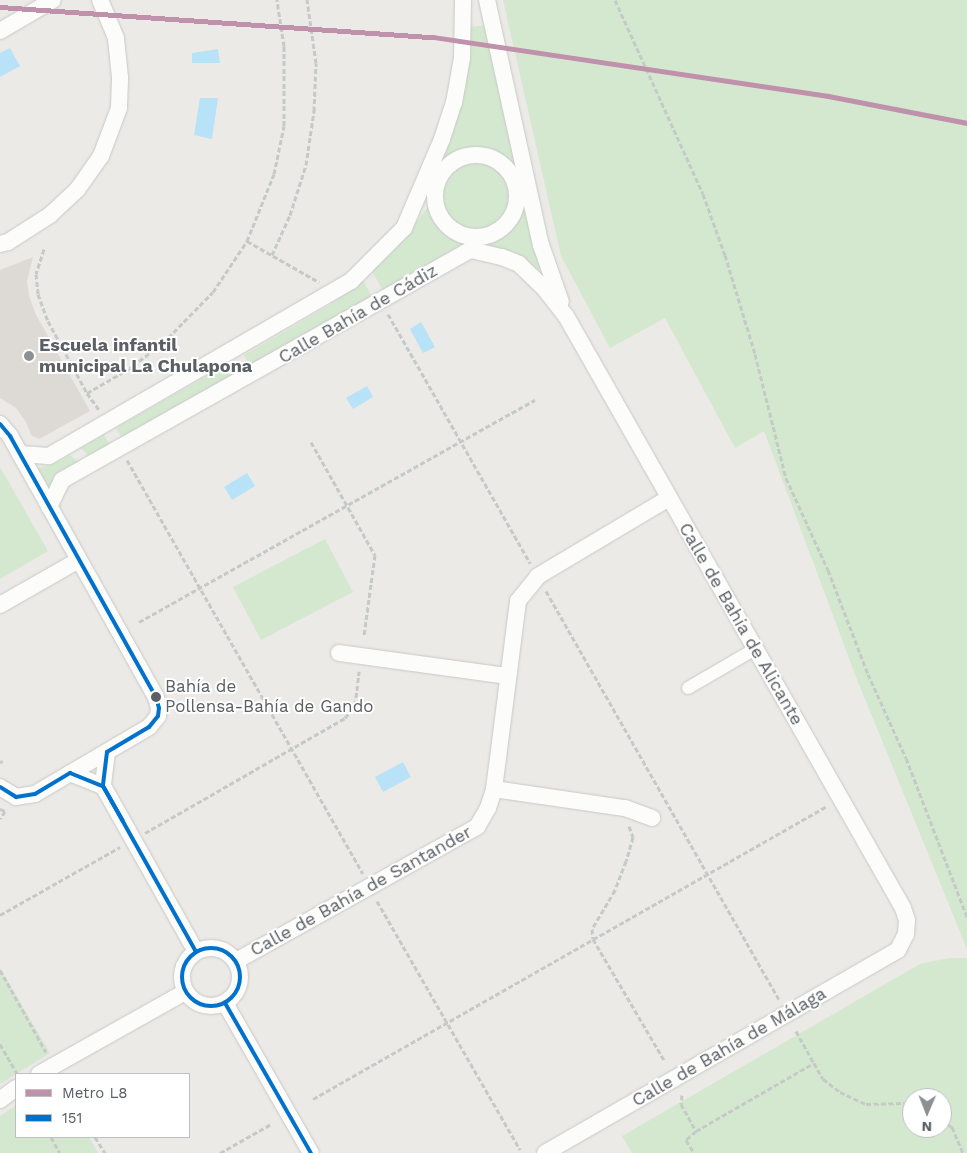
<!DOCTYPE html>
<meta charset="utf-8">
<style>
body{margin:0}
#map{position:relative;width:967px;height:1153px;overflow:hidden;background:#ebeae6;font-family:"Work Sans",sans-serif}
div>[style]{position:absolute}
.education>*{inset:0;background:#dddad5}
.green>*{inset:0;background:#d4e8d0}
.round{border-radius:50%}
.water>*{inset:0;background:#b8e2f8}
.path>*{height:3px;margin-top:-1.5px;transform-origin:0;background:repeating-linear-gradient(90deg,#c5cac7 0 5px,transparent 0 7.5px)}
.roads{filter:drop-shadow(0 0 1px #c8c8c8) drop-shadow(0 0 1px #c8c8c8)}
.pedestrian>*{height:12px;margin:-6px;padding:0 6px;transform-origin:6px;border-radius:6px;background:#fcfcfb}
.minor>*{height:16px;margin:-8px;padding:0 8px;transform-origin:8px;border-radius:8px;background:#fcfcfb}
.minor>.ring{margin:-8px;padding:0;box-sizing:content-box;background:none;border:16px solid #fcfcfb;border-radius:50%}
.bus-1>*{height:4px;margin:-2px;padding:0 2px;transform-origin:2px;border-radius:2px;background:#0072ce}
.bus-1>.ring{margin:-2px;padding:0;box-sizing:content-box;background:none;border:4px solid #0072ce;border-radius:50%}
.metro-1>*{height:5px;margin:-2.5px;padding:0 2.5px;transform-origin:2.5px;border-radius:2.5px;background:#c091ab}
.dots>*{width:14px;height:14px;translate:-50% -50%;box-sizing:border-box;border:2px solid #fff;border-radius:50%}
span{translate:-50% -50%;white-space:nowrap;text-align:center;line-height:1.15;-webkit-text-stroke:4px #fff;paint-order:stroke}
.bus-label{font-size:17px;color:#5b6064}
.left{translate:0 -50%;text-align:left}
.street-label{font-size:18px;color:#5b6064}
.poi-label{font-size:18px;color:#5b6064;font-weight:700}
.legend{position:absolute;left:15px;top:1073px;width:175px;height:65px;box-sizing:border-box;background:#fff;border:1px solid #bdbfc1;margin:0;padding:6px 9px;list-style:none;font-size:15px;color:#5b6064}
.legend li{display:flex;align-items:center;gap:10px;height:25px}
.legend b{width:25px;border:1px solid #bdbfc1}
.north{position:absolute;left:902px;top:1088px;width:50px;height:50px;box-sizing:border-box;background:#fff;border:1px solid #bdbfc1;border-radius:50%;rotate:181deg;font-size:14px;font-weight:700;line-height:20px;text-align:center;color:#5b6064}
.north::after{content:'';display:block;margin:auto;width:18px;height:22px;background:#8d9092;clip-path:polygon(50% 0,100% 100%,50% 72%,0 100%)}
</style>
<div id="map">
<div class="education">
<div style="clip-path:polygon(33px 257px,27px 281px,29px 295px,35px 313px,90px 411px,39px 439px,31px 435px,26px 422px,16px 408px,0 398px,0 270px)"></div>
</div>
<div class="green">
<div style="clip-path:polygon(503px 0,967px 0,967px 949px,856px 677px,764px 431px,735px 448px,665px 318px,610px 348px,561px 256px)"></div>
<div style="clip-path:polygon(490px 25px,518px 167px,515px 169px,512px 169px,497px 156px,478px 151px,461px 153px,445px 162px,442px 160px,468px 27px)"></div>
<div class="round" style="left:441px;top:161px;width:70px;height:70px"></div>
<div style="clip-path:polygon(428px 207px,434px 209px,445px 228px,461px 239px,462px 244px,383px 291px,372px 271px,395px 249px)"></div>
<div style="clip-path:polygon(520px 210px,525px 210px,541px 269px,537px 270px,489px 245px,491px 238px,506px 230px)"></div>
<div style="clip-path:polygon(363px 281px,372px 296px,250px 366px,244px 355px,328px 306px)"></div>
<div style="clip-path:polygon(233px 361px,239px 372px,122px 439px,116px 428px)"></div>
<div style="clip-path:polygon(104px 435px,110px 445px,90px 457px,81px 448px)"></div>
<div style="clip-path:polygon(70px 455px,79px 463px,59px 475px,48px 487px,38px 468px,54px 464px)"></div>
<div style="clip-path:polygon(0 467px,48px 551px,0 579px)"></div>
<div style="clip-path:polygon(325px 539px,353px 592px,261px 640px,233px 587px)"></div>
<div style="clip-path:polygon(evenodd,949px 958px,967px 958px,967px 1153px,632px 1153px,622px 1136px,920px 964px,949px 958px,912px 1098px,942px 1098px,942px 1128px,912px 1128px,912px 1098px)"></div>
<div style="clip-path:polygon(0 968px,50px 1053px,0 1084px)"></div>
<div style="clip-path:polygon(16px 1105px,16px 1137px,89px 1137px,98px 1153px,0 1153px,0 1116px)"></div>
</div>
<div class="water">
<div style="clip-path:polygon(10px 48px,20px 66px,0 77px,0 53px)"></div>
<div style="clip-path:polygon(218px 49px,220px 63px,192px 63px,192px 53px)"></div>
<div style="clip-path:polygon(200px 98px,218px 98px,212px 139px,194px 135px)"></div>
<div style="clip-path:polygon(421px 322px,435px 347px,423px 353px,410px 329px)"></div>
<div style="clip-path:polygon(367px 386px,373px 397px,353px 409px,346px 398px)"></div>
<div style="clip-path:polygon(247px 473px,255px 486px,232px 500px,224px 487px)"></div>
<div style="clip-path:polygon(403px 762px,411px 777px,383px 792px,375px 777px)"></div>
</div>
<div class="path">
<div style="left:615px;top:0;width:213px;rotate:65.6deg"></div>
<div style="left:703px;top:194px;width:65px;rotate:70.2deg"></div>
<div style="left:725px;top:255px;width:103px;rotate:73.1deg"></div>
<div style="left:755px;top:354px;width:128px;rotate:76deg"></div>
<div style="left:786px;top:478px;width:101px;rotate:65.5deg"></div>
<div style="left:828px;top:570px;width:111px;rotate:69deg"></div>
<div style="left:868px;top:674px;width:92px;rotate:65.7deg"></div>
<div style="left:906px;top:758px;width:170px;rotate:69deg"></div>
<div style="left:247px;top:241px;width:83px;rotate:29.7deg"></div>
<div style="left:44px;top:249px;width:26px;rotate:108deg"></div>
<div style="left:36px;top:274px;width:20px;rotate:84deg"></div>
<div style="left:38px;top:294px;width:29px;rotate:70deg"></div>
<div style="left:48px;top:321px;width:82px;rotate:61.6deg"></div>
<div style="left:87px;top:393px;width:22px;rotate:54deg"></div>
<div style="left:272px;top:255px;width:44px;rotate:-65.8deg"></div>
<div style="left:290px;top:215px;width:52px;rotate:-72.3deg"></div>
<div style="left:306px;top:165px;width:55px;rotate:-81.6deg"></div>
<div style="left:314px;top:111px;width:48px;rotate:-87.6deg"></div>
<div style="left:316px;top:63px;width:64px;rotate:-98.1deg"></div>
<div style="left:388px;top:314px;width:287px;rotate:60.3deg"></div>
<div style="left:87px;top:393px;width:46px;rotate:-29.9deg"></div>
<div style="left:127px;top:370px;width:45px;rotate:-36.9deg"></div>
<div style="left:163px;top:343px;width:71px;rotate:-45.6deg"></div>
<div style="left:213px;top:292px;width:61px;rotate:-56.3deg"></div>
<div style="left:247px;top:241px;width:72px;rotate:-68.1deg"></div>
<div style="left:274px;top:174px;width:49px;rotate:-78.2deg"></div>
<div style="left:284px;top:126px;width:80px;rotate:-90deg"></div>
<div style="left:284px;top:46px;width:47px;rotate:-98.7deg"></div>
<div style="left:311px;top:442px;width:130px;rotate:60.5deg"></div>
<div style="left:375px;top:555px;width:81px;rotate:97.8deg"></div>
<div style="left:127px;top:460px;width:476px;rotate:60.3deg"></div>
<div style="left:546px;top:591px;width:471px;rotate:60.3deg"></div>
<div style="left:139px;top:622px;width:454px;rotate:-29.3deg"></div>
<div style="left:0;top:762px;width:3px;rotate:-18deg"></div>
<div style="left:0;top:809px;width:5px;rotate:22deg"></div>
<div style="left:5px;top:811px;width:9px;rotate:122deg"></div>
<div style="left:629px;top:826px;width:12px;rotate:70deg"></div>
<div style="left:633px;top:837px;width:25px;rotate:106deg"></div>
<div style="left:626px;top:861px;width:31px;rotate:111deg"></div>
<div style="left:615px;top:890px;width:45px;rotate:120.5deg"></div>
<div style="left:592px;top:929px;width:10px;rotate:84deg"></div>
<div style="left:593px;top:939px;width:140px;rotate:59.6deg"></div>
<div style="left:145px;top:833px;width:231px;rotate:-29.9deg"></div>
<div style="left:345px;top:718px;width:16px;rotate:-52deg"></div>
<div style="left:355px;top:705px;width:34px;rotate:-83deg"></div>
<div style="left:377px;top:901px;width:287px;rotate:60.1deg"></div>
<div style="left:0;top:915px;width:138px;rotate:-29.5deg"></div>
<div style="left:0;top:970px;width:94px;rotate:60.7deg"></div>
<div style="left:796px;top:1031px;width:37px;rotate:61deg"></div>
<div style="left:0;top:1044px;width:34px;rotate:60deg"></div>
<div style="left:682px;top:1095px;width:9px;rotate:96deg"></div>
<div style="left:681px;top:1104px;width:31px;rotate:61deg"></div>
<div style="left:696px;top:1131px;width:13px;rotate:138deg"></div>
<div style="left:686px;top:1140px;width:15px;rotate:58deg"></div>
<div style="left:313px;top:1099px;width:592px;rotate:-29.68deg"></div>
<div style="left:942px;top:1121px;width:12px;rotate:31deg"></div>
<div style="left:952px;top:1127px;width:28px;rotate:67deg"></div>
<div style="left:696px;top:1131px;width:136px;rotate:-30deg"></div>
<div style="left:814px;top:1063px;width:18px;rotate:61deg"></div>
<div style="left:823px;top:1079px;width:21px;rotate:37deg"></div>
<div style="left:840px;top:1092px;width:29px;rotate:25deg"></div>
<div style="left:866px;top:1104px;width:41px;rotate:-1.4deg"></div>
<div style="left:907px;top:1103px;width:6px;rotate:31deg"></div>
<div style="left:51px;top:1137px;width:18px;rotate:61deg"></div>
<div style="left:95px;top:1137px;width:19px;rotate:58deg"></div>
<div style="left:220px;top:1153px;width:59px;rotate:-29.6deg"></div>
</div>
<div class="roads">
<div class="pedestrian">
<div style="left:688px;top:688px;width:78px;rotate:-30.2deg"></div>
</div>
<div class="minor">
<div style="left:487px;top:0;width:251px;rotate:77.6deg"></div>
<div style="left:541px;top:245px;width:60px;rotate:70.7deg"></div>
<div style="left:0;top:31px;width:61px;rotate:-30.3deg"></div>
<div class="ring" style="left:435px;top:155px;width:66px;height:66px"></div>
<div style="left:0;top:244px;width:8px;rotate:-14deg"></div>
<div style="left:8px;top:242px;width:50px;rotate:-32.7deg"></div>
<div style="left:50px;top:215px;width:37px;rotate:-43deg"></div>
<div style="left:77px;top:190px;width:42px;rotate:-54.8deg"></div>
<div style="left:101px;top:156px;width:51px;rotate:-69.4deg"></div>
<div style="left:119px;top:108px;width:31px;rotate:-88deg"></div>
<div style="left:120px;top:77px;width:39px;rotate:-96deg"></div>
<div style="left:116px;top:38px;width:41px;rotate:-112.8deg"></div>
<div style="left:471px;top:250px;width:32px;rotate:13deg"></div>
<div style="left:502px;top:257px;width:18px;rotate:22deg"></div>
<div style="left:519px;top:264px;width:35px;rotate:44deg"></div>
<div style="left:544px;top:288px;width:36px;rotate:52deg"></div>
<div style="left:566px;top:316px;width:681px;rotate:60.35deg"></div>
<div style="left:903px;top:908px;width:13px;rotate:72deg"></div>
<div style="left:907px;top:920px;width:14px;rotate:94deg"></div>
<div style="left:906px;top:934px;width:18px;rotate:117deg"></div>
<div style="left:898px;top:950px;width:407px;rotate:150.1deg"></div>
<div style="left:0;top:424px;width:16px;rotate:50deg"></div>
<div style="left:10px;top:436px;width:299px;rotate:60.8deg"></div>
<div style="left:156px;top:697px;width:11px;rotate:75deg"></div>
<div style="left:159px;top:708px;width:8px;rotate:97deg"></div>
<div style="left:158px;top:716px;width:14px;rotate:129deg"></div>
<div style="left:149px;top:727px;width:132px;rotate:149.6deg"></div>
<div style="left:35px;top:794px;width:19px;rotate:171deg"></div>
<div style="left:16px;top:797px;width:19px;rotate:-148deg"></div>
<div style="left:20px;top:454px;width:29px;rotate:4deg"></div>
<div style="left:49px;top:456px;width:349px;rotate:-30.1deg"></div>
<div style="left:351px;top:281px;width:75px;rotate:-45deg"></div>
<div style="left:404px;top:228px;width:97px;rotate:-66.9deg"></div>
<div style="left:442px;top:139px;width:38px;rotate:-72deg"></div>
<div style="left:454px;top:103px;width:46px;rotate:-79.9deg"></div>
<div style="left:462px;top:58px;width:58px;rotate:-89deg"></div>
<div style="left:49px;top:507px;width:30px;rotate:-64deg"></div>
<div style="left:62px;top:480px;width:469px;rotate:-29.4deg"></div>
<div style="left:0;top:605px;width:91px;rotate:-29.7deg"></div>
<div style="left:339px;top:653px;width:170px;rotate:7.8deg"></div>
<div style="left:107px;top:752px;width:34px;rotate:97deg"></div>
<div style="left:103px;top:786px;width:190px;rotate:60.7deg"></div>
<div style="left:70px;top:773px;width:35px;rotate:22deg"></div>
<div style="left:494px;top:789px;width:132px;rotate:8.3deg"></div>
<div style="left:625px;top:808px;width:29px;rotate:20deg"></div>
<div class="ring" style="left:182px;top:948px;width:42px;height:42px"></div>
<div style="left:236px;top:961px;width:276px;rotate:-29.1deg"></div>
<div style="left:477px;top:827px;width:22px;rotate:-60deg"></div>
<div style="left:488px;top:808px;width:20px;rotate:-72deg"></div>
<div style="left:494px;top:789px;width:190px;rotate:-82.7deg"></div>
<div style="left:518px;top:601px;width:32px;rotate:-51deg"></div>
<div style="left:538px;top:576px;width:152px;rotate:-30.8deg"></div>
<div style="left:225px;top:1003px;width:173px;rotate:60.2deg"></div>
<div style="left:39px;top:1074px;width:167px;rotate:-29.3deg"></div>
<div style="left:0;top:1100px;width:20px;rotate:-37deg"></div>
</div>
</div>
<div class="bus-1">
<div style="left:0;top:424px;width:16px;rotate:50deg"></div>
<div style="left:10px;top:436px;width:299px;rotate:60.8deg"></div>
<div style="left:156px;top:697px;width:11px;rotate:75deg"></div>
<div style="left:159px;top:708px;width:8px;rotate:97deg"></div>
<div style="left:158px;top:716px;width:14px;rotate:129deg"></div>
<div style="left:149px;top:727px;width:49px;rotate:149.2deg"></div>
<div style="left:107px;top:752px;width:34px;rotate:97deg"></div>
<div style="left:103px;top:786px;width:190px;rotate:60.7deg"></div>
<div style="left:0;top:787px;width:19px;rotate:32deg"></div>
<div style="left:16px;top:797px;width:19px;rotate:-9deg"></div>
<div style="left:35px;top:794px;width:41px;rotate:-31deg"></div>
<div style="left:70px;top:773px;width:35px;rotate:22deg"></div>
<div style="left:103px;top:786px;width:40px;rotate:60.3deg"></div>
<div class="ring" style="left:182px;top:948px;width:54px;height:54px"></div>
<div style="left:225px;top:1003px;width:173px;rotate:60.2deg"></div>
</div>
<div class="metro-1">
<div style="left:0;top:7px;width:434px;rotate:4deg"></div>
<div style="left:433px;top:37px;width:399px;rotate:8.5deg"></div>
<div style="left:828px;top:96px;width:142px;rotate:11deg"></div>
</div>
<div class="dots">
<div style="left:29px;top:356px;background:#8d9092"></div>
<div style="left:156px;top:697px;background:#5b6064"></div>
</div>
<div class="bus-label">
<span class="left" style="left:165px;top:697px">Bahía de<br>Pollensa-Bahía de Gando</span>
</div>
<div class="street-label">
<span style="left:358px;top:314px;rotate:-30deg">Calle Bahía de Cádiz</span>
<span style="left:741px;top:624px;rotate:60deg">Calle de Bahía de Alicante</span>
<span style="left:361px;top:891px;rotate:-29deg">Calle de Bahía de Santander</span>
<span style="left:729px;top:1047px;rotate:-30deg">Calle de Bahía de Málaga</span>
</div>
<div class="poi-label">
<span class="left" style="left:39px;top:356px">Escuela infantil<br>municipal La Chulapona</span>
</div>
<ul class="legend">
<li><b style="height:6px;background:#c091ab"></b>Metro L8</li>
<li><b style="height:6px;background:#0072ce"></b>151</li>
</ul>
<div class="north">N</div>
</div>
